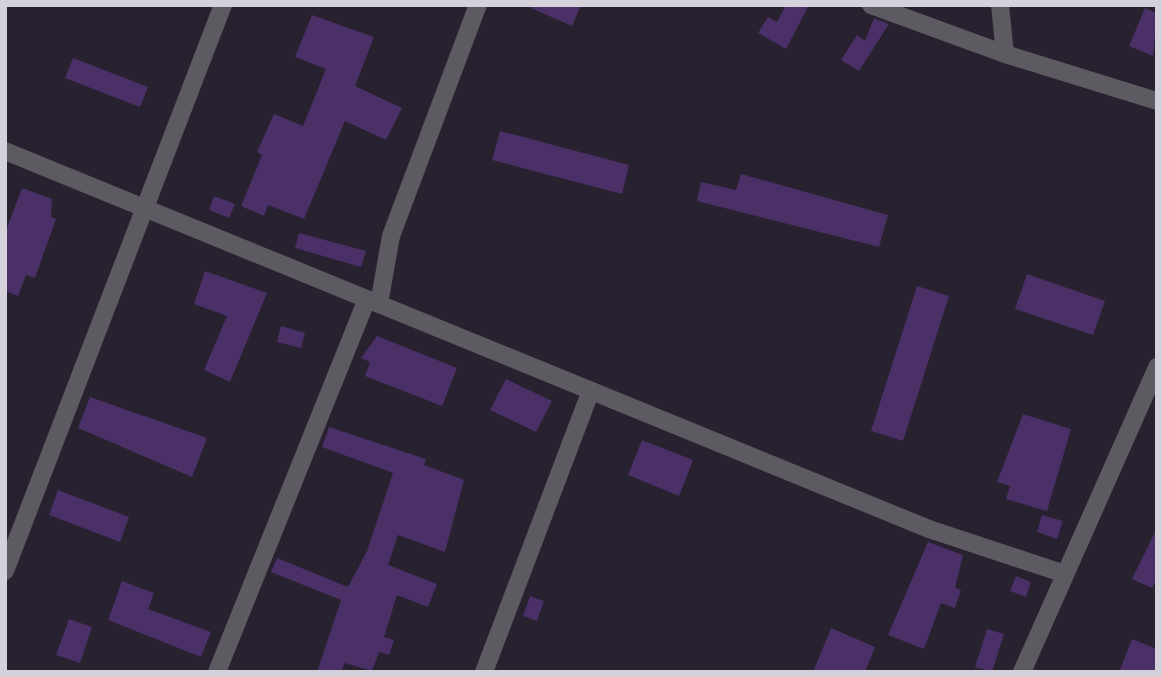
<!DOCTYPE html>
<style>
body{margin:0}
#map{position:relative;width:1162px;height:677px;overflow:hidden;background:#272130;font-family:"Zilla Slab",serif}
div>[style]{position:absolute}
.building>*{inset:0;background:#4a3066}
.minor>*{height:18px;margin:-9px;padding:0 9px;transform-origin:9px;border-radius:9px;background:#5d5a61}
span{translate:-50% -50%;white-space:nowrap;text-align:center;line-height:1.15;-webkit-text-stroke:5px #1e1826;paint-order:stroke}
.frame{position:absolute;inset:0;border:7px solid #d5d1db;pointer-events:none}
</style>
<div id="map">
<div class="building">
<div style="clip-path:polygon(524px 5px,581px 5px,572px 26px)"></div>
<div style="clip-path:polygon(786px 5px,809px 5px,786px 49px,758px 33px,768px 17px,777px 22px)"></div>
<div style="clip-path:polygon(1145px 8px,1157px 13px,1153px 56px,1129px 46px)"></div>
<div style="clip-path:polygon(312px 15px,374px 37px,355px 86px,402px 108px,386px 140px,345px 121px,304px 219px,268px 205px,264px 216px,241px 206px,262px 155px,257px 152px,274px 114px,303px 126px,326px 69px,295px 57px)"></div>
<div style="clip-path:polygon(874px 18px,889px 24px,859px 71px,841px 60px,857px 35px,865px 41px)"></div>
<div style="clip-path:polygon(73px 58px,148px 87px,140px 107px,65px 78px)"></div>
<div style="clip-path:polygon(500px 131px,629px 165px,622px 194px,492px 160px)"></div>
<div style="clip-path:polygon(741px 174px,888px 215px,879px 247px,697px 201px,701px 182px,736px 190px)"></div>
<div style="clip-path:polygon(22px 188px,52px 199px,51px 217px,56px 219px,35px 278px,26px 275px,18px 296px,5px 291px,5px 233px)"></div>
<div style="clip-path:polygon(214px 196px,235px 204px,229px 218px,209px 210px)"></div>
<div style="clip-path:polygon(299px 233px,366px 251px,361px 267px,295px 248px)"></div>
<div style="clip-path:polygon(205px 271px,267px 293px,230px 382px,204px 370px,227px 316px,194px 304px)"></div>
<div style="clip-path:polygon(1027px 274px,1105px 301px,1093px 335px,1015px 309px)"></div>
<div style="clip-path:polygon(917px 286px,949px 296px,903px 441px,871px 431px)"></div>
<div style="clip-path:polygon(281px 326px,305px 333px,301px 348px,277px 342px)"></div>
<div style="clip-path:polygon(377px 336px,457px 368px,442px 406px,365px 376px,370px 362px,361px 358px)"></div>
<div style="clip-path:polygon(506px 379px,552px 401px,536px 432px,490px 410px)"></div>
<div style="clip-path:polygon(90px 397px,207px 438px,192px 477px,78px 428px)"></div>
<div style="clip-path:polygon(1023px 414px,1071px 429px,1047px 511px,1006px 499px,1010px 486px,997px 482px)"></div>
<div style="clip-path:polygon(329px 427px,426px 459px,424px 465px,464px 480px,445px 552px,398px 535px,388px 565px,437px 584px,428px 607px,397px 595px,384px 637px,394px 640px,389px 655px,379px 652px,372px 671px,345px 663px,341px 672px,317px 672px,341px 600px,271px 572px,277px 558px,348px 587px,367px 551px,393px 473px,322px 447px)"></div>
<div style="clip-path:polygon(642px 440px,693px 460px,679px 496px,628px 475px)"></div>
<div style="clip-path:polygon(58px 490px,129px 517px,120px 542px,49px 515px)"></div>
<div style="clip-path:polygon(1042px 515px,1063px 521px,1057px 539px,1037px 532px)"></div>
<div style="clip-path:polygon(1157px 528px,1157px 578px,1152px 588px,1132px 579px)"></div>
<div style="clip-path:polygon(928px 542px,963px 555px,955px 588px,961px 590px,955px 608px,941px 603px,924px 649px,888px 635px)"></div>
<div style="clip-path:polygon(1016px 576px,1031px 582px,1026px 597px,1010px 591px)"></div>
<div style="clip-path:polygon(122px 581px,154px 593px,148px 609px,211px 632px,201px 657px,108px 620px)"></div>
<div style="clip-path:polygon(530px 596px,544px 601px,537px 621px,523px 616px)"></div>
<div style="clip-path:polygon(69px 619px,92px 627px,80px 663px,56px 655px)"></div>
<div style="clip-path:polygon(831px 628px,875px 647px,865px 672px,813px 672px)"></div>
<div style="clip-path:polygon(987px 629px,1004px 634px,992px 672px,975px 667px)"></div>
<div style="clip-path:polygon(1132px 639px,1157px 649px,1157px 672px,1119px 672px)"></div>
</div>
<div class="minor">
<div style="left:871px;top:5px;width:143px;rotate:20.1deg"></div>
<div style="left:1000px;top:5px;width:49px;rotate:84.2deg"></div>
<div style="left:1005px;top:54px;width:159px;rotate:17.2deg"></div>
<div style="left:5px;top:151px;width:998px;rotate:22.25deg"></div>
<div style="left:929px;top:529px;width:140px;rotate:18.3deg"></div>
<div style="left:379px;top:304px;width:69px;rotate:-80deg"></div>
<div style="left:391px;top:236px;width:247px;rotate:-69.4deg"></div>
<div style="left:5px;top:571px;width:607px;rotate:-68.94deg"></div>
<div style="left:217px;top:672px;width:399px;rotate:-68.1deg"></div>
<div style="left:484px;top:672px;width:301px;rotate:-69.2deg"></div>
<div style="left:1022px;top:672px;width:334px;rotate:-66.1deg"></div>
</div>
<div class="frame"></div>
</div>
